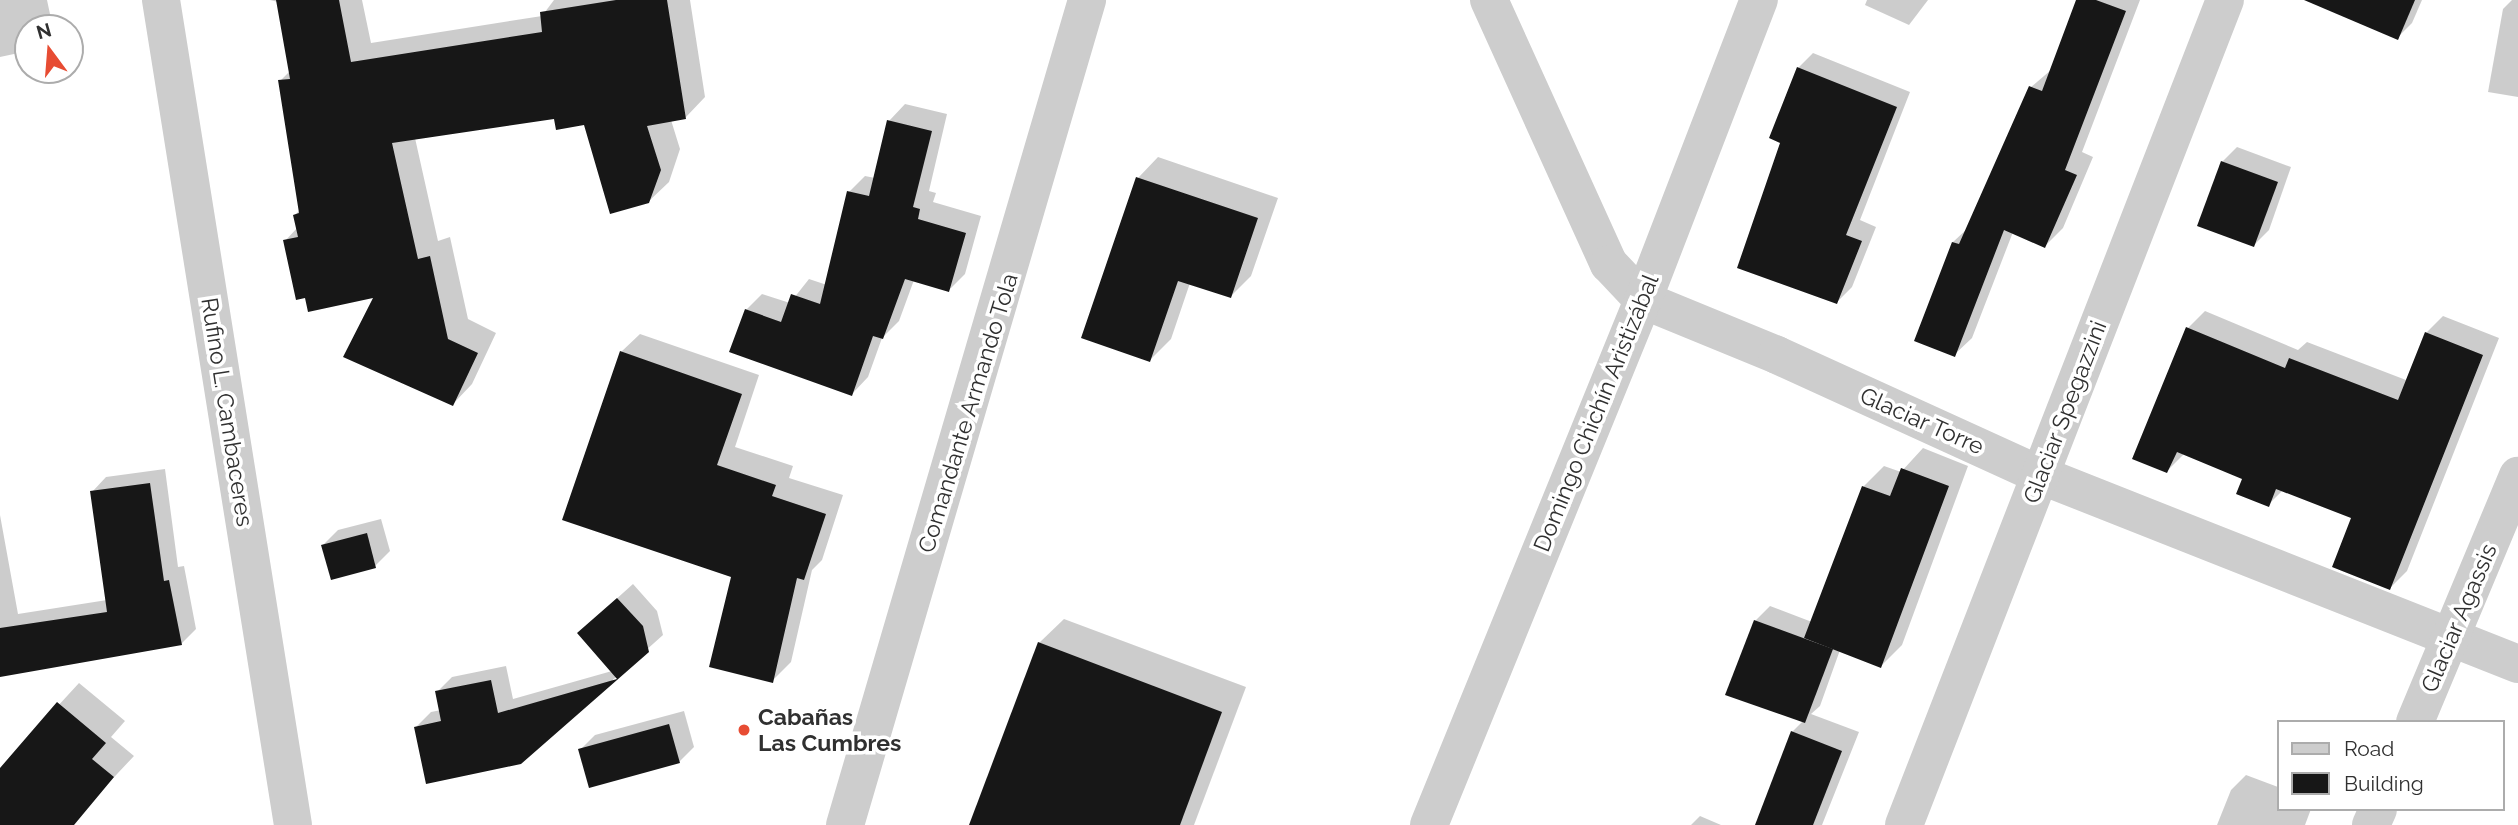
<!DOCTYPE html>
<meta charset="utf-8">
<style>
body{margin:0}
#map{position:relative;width:2518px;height:825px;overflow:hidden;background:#fff;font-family:Raleway,sans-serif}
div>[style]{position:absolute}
.shadow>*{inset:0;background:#0003}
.building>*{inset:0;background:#171717}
.minor>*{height:38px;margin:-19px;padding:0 19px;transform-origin:19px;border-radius:19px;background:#cdcdcd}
.dots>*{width:19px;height:19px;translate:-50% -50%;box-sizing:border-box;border:4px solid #fff;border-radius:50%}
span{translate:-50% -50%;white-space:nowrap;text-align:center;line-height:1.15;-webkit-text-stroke:7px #fff;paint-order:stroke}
.street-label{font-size:23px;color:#303030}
.poi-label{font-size:23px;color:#303030;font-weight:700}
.left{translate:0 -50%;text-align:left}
.legend{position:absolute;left:2277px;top:720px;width:228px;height:91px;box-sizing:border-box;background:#fff;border:2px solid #acacac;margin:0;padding:9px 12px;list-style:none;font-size:21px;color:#303030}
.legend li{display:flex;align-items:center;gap:14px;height:35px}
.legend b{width:35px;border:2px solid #acacac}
.north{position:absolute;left:14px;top:14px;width:70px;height:70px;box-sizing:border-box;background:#fff;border:2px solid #acacac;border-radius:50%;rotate:344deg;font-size:19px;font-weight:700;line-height:28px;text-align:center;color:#303030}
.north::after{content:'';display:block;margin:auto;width:24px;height:32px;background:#e74c33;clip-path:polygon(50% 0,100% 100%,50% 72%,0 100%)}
</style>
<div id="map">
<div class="shadow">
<div style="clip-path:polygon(0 0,47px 0,53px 28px,28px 28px,28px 51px,0 57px)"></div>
<div style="clip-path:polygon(270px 0,362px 0,371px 43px,542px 16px,554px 0,690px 0,705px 97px,686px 117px,671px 120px,680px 149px,669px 182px,648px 202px,585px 123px,555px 117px,415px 138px,438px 241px,450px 237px,468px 319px,496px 333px,472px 384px,453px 404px,376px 295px,285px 241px,298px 227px,295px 215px,300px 210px,280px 81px,290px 71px,278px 2px)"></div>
<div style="clip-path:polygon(1867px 0,1928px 0,1909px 25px,1865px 5px)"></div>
<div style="clip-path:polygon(2078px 0,2140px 0,2082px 152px,2093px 157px,2063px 228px,2045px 246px,2013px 232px,1972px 338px,1954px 355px,1953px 242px,1968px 228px,2031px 87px,2051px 70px)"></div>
<div style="clip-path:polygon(2308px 0,2422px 0,2412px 23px,2397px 38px)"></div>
<div style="clip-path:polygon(2512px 0,2518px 0,2518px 97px,2488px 92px,2503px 9px)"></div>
<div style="clip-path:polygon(1813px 53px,1910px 92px,1860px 220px,1876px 227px,1852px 287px,1837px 302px,1783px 142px,1798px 68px)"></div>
<div style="clip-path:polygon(905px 104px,947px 114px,929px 191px,936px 193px,933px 202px,981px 216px,965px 274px,949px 290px,914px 280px,899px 321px,882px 338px,868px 377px,852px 394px,746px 310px,762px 294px,790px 303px,809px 279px,827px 285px,849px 192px,865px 176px,875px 178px,889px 121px)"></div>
<div style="clip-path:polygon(2237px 147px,2291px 167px,2269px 230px,2254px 245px,2222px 162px)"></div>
<div style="clip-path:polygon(1158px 157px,1278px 198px,1251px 276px,1231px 296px,1190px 283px,1171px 339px,1150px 360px,1138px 178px)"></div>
<div style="clip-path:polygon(2205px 311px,2298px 350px,2307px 342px,2406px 380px,2426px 333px,2443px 316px,2499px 338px,2407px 571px,2390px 588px,2353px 517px,2283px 490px,2268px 505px,2244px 478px,2185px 453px,2167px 471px,2188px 328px)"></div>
<div style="clip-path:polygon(640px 334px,759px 375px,735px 447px,793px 466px,789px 478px,843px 495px,822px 560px,812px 570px,791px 662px,772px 681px,733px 576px,621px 352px)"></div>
<div style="clip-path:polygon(1923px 448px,1968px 466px,1902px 645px,1881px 666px,1840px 650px,1820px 706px,1811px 714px,1859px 732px,1822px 825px,1757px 825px,1792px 732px,1804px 720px,1755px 621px,1770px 606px,1812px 622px,1864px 486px,1884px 466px,1901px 472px)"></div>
<div style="clip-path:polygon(165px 469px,178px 567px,184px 566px,196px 629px,181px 644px,0 674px,0 515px,18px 614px,107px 600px,92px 492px,106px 477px)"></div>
<div style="clip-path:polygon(381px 519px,390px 551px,375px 566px,323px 545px,338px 530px)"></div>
<div style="clip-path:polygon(633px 584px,657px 611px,663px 635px,520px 763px,416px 727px,431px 712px,441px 710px,437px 692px,452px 677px,506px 666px,513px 699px,612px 671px,594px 619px)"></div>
<div style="clip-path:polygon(1064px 619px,1246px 687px,1194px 825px,971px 825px,1039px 643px)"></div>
<div style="clip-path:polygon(79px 683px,125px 721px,111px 737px,134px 756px,69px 825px,0 825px,0 769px)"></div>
<div style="clip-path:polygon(684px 711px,694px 747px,679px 762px,580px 750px,595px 735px)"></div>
<div style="clip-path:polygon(2246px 775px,2278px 787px,2278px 809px,2311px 809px,2305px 825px,2217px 825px,2231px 790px)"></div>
<div style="clip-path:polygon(1700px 816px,1721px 825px,1691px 825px)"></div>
</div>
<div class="building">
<div style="clip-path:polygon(276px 0,339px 0,351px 62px,542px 32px,540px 12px,616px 0,667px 0,686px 119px,647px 126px,661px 170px,649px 203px,610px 214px,584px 125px,556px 130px,554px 119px,392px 143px,418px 259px,430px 256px,448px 339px,478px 353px,453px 406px,343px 357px,373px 298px,308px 312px,305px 298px,296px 300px,283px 240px,298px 237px,293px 215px,299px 213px,278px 80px,290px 79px)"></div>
<div style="clip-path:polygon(2076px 0,2096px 0,2126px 11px,2065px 170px,2077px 175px,2045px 248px,2004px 230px,1955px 357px,1914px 341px,1952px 242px,1959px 244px,2029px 86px,2042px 91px)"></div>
<div style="clip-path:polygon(2304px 0,2415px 0,2398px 40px)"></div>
<div style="clip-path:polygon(1797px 67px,1897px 107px,1846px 235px,1862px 241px,1837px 304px,1737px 268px,1780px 143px,1769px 138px)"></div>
<div style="clip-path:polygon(887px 120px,932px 131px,913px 207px,920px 209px,918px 219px,966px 233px,949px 292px,905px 279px,883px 339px,873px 336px,852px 396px,729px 352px,745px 309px,781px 322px,791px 294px,820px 304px,847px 191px,869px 196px)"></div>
<div style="clip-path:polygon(2221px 161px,2278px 182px,2254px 247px,2197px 226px)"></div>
<div style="clip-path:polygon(1136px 177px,1258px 218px,1231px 298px,1178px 281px,1150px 362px,1081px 338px)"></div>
<div style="clip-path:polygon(2186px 327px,2285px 368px,2289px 358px,2398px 400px,2425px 332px,2483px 355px,2390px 590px,2332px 567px,2351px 518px,2276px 489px,2269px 507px,2236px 494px,2242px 479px,2177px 452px,2167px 473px,2132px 459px)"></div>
<div style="clip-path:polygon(620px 351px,742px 394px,717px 465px,776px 485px,772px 496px,826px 514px,804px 580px,797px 578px,773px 683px,709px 667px,731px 577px,562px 520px)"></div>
<div style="clip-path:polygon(1901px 468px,1949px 486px,1881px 668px,1804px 638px,1862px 486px,1890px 496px)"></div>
<div style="clip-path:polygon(150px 483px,164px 581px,169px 580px,182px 645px,0 677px,0 628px,107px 612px,90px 491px)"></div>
<div style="clip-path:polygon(367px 533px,376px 568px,331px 580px,321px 545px)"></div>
<div style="clip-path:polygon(617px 598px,643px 626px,649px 652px,521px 764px,426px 784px,414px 727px,441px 721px,435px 691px,491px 680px,498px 713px,617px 679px,577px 633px)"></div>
<div style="clip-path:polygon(1754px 620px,1833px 649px,1805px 723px,1725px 695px)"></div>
<div style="clip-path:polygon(1038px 642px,1222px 712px,1180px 825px,969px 825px)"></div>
<div style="clip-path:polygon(57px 702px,106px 743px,92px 759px,114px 777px,74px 825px,0 825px,0 768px)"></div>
<div style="clip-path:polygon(669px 724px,680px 763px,589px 788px,578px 749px)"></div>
<div style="clip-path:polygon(1791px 731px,1842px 751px,1813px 825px,1755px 825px)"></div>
</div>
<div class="minor">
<div style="left:161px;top:0;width:835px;rotate:80.91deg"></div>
<div style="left:1489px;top:0;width:290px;rotate:65.6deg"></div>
<div style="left:1609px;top:264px;width:50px;rotate:46.6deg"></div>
<div style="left:1643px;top:300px;width:145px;rotate:22.3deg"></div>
<div style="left:1777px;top:355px;width:289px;rotate:24.5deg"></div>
<div style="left:2040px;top:475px;width:514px;rotate:21.57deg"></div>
<div style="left:2415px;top:722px;width:267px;rotate:-67.3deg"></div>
<div style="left:845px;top:825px;width:860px;rotate:-73.65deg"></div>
<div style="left:1429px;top:825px;width:567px;rotate:-67.82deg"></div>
<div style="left:1643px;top:300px;width:322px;rotate:-68.9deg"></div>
<div style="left:1904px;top:825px;width:885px;rotate:-68.74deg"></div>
<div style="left:2371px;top:825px;width:17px;rotate:-66deg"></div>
</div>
<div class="dots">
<div style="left:744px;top:730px;background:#e74c33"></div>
</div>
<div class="street-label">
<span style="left:227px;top:412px;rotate:81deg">Rufino L. Cambaceres</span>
<span style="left:2065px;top:412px;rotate:-69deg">Glaciar Spegazzini</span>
<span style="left:968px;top:413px;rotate:-73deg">Comandante Armando Tola</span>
<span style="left:1596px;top:413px;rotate:-68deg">Domingo Chichín Aristizábal</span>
<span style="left:1922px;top:421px;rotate:24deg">Glaciar Torre</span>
<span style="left:2459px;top:618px;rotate:-67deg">Glaciar Agassis</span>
</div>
<div class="poi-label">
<span class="left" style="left:758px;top:730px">Cabañas<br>Las Cumbres</span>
</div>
<ul class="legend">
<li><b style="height:9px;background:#cdcdcd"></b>Road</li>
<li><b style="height:19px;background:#171717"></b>Building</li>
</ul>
<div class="north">N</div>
</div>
